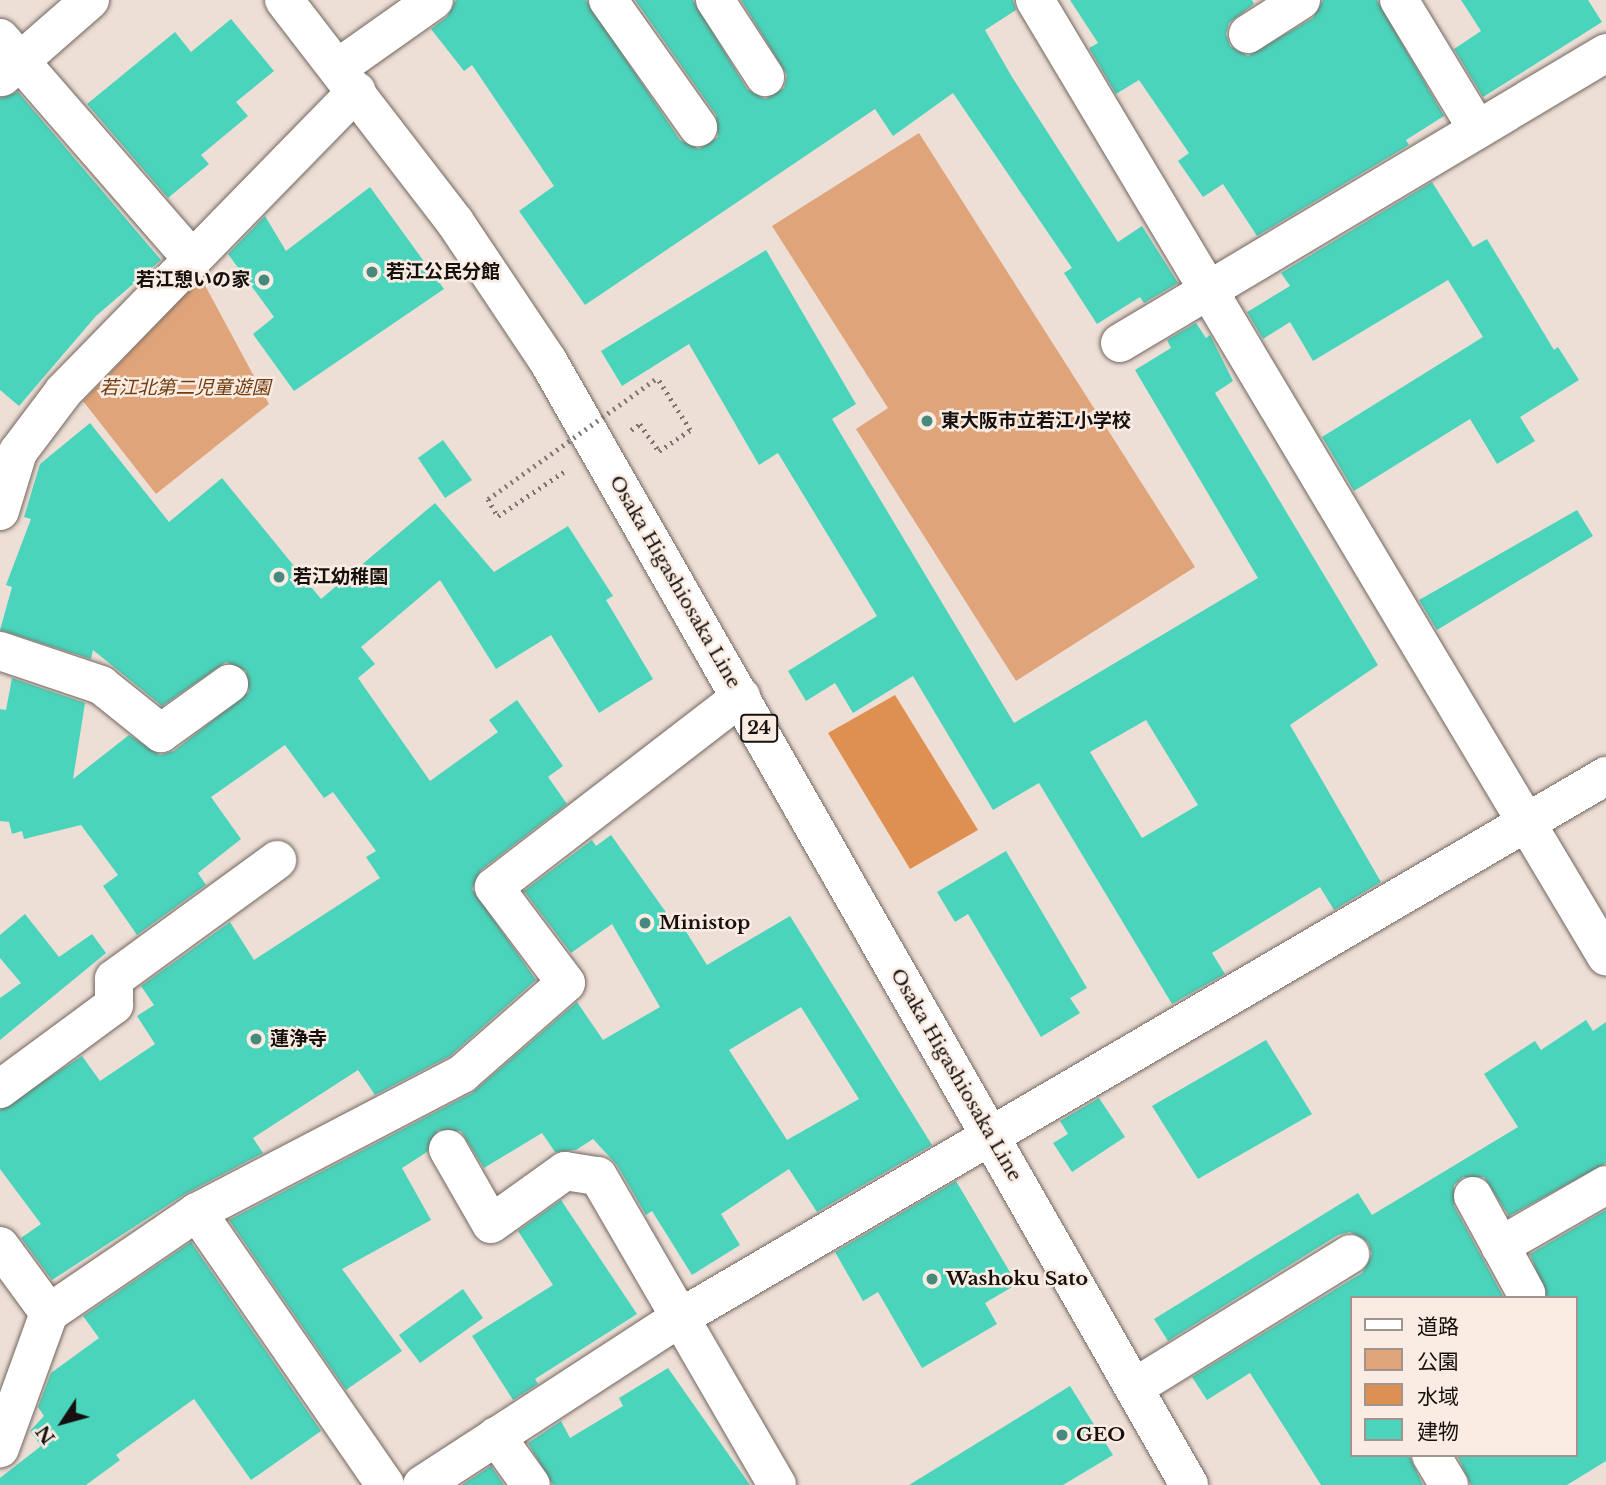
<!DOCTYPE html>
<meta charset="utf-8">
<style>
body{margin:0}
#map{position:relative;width:1606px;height:1485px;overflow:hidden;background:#eddfd6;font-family:"Libre Baskerville","Noto Sans JP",serif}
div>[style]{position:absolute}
.green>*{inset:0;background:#dfa479}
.water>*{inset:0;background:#de9053}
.building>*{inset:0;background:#4bd4bc}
.path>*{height:4.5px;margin-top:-2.25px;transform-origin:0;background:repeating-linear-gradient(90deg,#7d746e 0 2px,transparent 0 7px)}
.roads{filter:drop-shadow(0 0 2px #72665e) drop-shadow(0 0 2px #72665e)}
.minor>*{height:38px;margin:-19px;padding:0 19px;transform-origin:19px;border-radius:19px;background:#fff}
.major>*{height:38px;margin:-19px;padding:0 19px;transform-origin:19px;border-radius:19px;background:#fff}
.path-bridge>*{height:4.5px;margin-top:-2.25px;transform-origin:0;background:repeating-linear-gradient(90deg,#7d746e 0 2px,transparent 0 7px)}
.dots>*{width:19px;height:19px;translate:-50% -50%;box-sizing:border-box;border:4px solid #faece3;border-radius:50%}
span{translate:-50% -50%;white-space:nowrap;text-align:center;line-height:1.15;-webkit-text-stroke:5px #faece3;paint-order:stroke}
.shield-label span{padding:2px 5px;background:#faece3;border:2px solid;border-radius:5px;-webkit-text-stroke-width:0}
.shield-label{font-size:18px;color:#16110e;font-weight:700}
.poi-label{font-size:19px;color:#16110e;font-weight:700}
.left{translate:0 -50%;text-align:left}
.right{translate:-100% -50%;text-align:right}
.park-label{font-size:19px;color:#703c0e;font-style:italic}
.street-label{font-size:19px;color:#16110e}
.legend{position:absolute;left:1350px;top:1296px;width:228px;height:161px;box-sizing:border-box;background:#faece3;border:2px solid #9f948e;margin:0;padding:9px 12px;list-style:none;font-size:21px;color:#16110e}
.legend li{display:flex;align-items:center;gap:14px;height:35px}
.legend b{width:35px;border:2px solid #9f948e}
.north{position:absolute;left:28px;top:1387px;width:70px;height:70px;-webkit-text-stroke:5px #faece3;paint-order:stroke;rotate:234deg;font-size:19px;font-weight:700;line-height:28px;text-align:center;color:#16110e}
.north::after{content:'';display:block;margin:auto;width:24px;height:32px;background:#16110e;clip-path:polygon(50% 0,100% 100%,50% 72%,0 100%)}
</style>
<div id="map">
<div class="green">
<div style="clip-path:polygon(919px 133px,1195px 567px,1016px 681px,856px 429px,888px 408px,772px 226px)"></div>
<div style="clip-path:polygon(201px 278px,269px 404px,156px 494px,83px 401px)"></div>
</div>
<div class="water">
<div style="clip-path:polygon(895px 695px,978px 830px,910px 869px,828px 733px)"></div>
</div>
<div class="building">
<div style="clip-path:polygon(456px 0,586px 0,680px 140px,699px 149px,718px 137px,716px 115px,635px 0,693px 0,747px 89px,765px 99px,784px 88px,787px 75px,741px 0,1013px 0,1016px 10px,985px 30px,1012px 77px,1118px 242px,1142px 226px,1178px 283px,1144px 303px,1140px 297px,1097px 324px,1064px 273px,1072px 268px,953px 93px,893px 136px,875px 109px,585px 305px,519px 211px,554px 186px,472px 65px,464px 71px,431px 29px,447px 17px)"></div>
<div style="clip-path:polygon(1070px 0,1252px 0,1254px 4px,1229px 23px,1226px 34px,1230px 46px,1248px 56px,1313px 18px,1323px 0,1377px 0,1444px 116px,1406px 140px,1409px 145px,1257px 236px,1223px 184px,1203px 197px,1178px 161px,1189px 153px,1139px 80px,1116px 94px,1089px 48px,1098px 43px)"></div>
<div style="clip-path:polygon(1461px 0,1588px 0,1602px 22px,1483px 97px,1454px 49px,1481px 31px)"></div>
<div style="clip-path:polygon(231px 19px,274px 71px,236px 102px,248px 116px,201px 155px,209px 164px,168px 198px,87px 104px,175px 32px,191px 52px)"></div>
<div style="clip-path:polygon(18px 92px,161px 260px,96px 316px,19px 406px,0 390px,0 98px)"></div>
<div style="clip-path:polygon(1432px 182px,1473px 247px,1487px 239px,1554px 350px,1558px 347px,1579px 380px,1520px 417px,1535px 441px,1497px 464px,1470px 419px,1354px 491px,1322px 437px,1483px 337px,1448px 280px,1313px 361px,1290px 322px,1263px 339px,1247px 312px,1290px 286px,1281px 273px)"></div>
<div style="clip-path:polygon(370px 187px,444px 289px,294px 391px,253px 334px,274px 317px,228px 254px,265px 216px,286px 251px)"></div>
<div style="clip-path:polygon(evenodd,766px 250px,856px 404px,832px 419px,1014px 723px,1258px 578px,1135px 370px,1171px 348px,1167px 340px,1196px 323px,1206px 338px,1210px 335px,1233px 381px,1215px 393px,1378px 665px,1290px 725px,1381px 882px,1334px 910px,1320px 887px,1212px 953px,1225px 974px,1172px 1004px,1039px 783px,993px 810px,913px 676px,853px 713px,835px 683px,806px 701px,788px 671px,877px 616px,778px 453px,759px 465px,689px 344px,622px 386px,601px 351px,766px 250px,1146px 720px,1198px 805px,1142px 838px,1090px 752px,1146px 720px)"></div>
<div style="clip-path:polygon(90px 423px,169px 522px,222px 478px,321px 599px,435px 503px,494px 572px,568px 526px,613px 596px,606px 600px,653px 679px,599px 713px,551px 635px,496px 669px,440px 580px,361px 647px,375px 664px,358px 678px,430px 781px,498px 732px,489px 720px,517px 700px,563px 766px,548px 777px,567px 804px,481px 870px,472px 889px,536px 980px,450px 1056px,375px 1095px,358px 1070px,253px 1138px,263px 1153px,185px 1194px,52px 1280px,21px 1238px,41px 1224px,0 1169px,0 1110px,82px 1056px,100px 1081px,155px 1044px,137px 1016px,154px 1005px,141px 986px,230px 922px,254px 960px,380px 878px,366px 857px,376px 851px,333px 792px,324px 798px,285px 745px,211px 797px,241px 839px,198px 873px,206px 885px,137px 935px,103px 886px,118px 875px,81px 825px,24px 839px,22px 831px,12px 834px,9px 822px,0 821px,0 709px,6px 710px,12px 678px,85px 703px,73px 779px,129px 735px,160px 755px,174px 751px,249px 692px,246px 671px,226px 662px,162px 706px,93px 650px,91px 659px,0 630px,12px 587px,6px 585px,31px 519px,24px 517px,40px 464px)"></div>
<div style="clip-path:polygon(443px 440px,472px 480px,445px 498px,418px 458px)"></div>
<div style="clip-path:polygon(1577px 510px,1593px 536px,1437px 630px,1419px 600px)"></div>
<div style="clip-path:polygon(evenodd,611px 835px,675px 925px,680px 922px,707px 965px,790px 916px,932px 1145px,817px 1212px,789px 1169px,721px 1214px,740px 1245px,692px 1275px,652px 1211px,646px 1215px,617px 1165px,593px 1139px,576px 1150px,555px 1152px,542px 1133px,484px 1168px,461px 1131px,438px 1130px,427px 1152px,402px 1168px,431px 1220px,342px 1269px,402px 1351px,346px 1390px,229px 1220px,472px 1093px,577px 1002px,603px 1040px,660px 1007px,612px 924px,571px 953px,524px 891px,592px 840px,596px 846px,611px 835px,801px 1007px,859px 1099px,787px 1140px,729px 1050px,801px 1007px)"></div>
<div style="clip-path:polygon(1006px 851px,1087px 988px,1070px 998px,1080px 1013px,1041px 1037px,968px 914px,955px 922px,937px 892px)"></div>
<div style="clip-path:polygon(25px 914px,59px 957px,92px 934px,106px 953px,0 1040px,0 998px,21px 983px,0 958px,0 935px)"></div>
<div style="clip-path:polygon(1586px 1020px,1593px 1031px,1606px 1022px,1606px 1163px,1509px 1216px,1484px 1177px,1463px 1177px,1454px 1185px,1454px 1206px,1504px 1298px,1352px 1298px,1352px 1455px,1409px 1455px,1423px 1485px,1321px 1485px,1250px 1373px,1207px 1400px,1192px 1377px,1362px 1273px,1372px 1254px,1368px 1242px,1350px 1232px,1338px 1235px,1168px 1341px,1154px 1319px,1358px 1193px,1372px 1215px,1518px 1127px,1484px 1074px,1535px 1041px,1541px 1050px)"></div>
<div style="clip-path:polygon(1266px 1040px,1312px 1114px,1198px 1179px,1152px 1106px)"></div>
<div style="clip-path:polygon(1099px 1098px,1125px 1137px,1072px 1172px,1053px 1143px,1068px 1134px,1060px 1121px)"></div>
<div style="clip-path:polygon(956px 1181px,1017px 1284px,985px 1303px,997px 1324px,922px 1368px,878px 1292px,863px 1301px,835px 1252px)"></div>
<div style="clip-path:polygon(561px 1200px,637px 1314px,535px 1379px,538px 1384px,513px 1400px,472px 1336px,553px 1285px,518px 1231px)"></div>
<div style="clip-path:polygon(1606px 1210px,1606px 1461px,1567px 1485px,1471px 1485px,1457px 1455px,1576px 1455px,1576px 1298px,1547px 1298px,1530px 1254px)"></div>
<div style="clip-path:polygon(191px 1242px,321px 1431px,251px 1480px,194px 1399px,116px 1455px,120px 1460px,86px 1485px,0 1485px,0 1478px,41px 1446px,30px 1431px,44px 1416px,38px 1407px,51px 1373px,99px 1338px,83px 1316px)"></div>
<div style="clip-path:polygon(463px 1289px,483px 1318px,420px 1363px,399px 1335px)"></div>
<div style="clip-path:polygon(668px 1368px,750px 1485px,553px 1485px,528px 1443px,561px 1421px,570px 1438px,623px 1406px,619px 1398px)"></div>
<div style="clip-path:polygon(1070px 1386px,1113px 1455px,1063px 1485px,909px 1485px)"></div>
<div style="clip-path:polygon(491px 1466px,504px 1485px,462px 1485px)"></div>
</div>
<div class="path">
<div style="left:631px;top:430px;width:11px;rotate:-34deg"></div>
<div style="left:640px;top:424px;width:33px;rotate:55deg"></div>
<div style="left:659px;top:451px;width:37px;rotate:-34deg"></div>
<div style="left:690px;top:430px;width:62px;rotate:-122.4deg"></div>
<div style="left:488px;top:499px;width:20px;rotate:60deg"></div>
<div style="left:498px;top:516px;width:81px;rotate:-33.9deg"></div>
</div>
<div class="roads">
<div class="minor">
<div style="left:608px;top:0;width:156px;rotate:54.7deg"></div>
<div style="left:715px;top:0;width:92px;rotate:57deg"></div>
<div style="left:1035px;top:0;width:1114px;rotate:59.15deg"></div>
<div style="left:1399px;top:0;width:151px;rotate:58.8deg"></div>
<div style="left:1248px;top:34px;width:63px;rotate:-32.7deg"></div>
<div style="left:0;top:38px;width:293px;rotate:49deg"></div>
<div style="left:339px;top:67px;width:116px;rotate:-35.2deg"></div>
<div style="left:2px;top:77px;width:117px;rotate:-41.2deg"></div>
<div style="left:1120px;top:343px;width:566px;rotate:-30.82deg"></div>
<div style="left:0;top:511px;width:62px;rotate:-73deg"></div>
<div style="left:18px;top:452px;width:76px;rotate:-53deg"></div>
<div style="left:64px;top:391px;width:419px;rotate:-45.7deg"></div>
<div style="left:0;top:651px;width:107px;rotate:18.6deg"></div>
<div style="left:101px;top:685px;width:77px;rotate:38.7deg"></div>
<div style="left:161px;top:733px;width:84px;rotate:-35.8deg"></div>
<div style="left:0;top:1089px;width:142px;rotate:-36.4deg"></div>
<div style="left:114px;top:1005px;width:26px;rotate:-90deg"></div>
<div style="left:114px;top:979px;width:202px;rotate:-36.1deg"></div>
<div style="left:448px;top:1149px;width:86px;rotate:60.2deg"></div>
<div style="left:491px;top:1224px;width:91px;rotate:-35.6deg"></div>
<div style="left:565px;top:1171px;width:33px;rotate:9deg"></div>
<div style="left:598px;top:1176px;width:357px;rotate:59.9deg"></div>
<div style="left:1473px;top:1196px;width:111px;rotate:61.3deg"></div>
<div style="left:197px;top:1212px;width:331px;rotate:55.4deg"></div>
<div style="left:0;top:1246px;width:83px;rotate:53.8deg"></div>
<div style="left:49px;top:1313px;width:144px;rotate:109.9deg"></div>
<div style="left:1500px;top:1246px;width:122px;rotate:-29.9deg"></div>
<div style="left:49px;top:1313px;width:179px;rotate:-34.3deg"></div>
<div style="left:197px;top:1212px;width:299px;rotate:-27.5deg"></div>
<div style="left:462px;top:1074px;width:138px;rotate:-41.2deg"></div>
<div style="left:566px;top:983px;width:120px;rotate:-126.9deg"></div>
<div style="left:494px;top:887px;width:312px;rotate:-37.6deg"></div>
<div style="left:1135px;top:1387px;width:253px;rotate:-31.7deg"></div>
<div style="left:496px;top:1436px;width:60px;rotate:54.5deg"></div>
<div style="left:1431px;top:1455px;width:35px;rotate:59deg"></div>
<div style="left:422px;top:1485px;width:309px;rotate:-33deg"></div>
<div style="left:681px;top:1317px;width:1072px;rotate:-30.32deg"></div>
</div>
<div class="major">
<div style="left:284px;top:0;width:280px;rotate:52.4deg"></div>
<div style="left:455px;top:222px;width:167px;rotate:56.2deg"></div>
<div style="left:548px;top:361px;width:1294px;rotate:60.3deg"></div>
</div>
</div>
<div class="path-bridge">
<div style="left:488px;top:499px;width:208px;rotate:-35.6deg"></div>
</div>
<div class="dots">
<div style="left:372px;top:272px;background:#478a7d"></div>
<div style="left:264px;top:280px;background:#478a7d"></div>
<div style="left:927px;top:421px;background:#478a7d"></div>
<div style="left:279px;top:577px;background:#478a7d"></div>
<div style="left:645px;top:923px;background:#478a7d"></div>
<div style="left:256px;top:1039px;background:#478a7d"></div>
<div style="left:932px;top:1279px;background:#478a7d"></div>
<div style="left:1062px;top:1435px;background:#478a7d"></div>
</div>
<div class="shield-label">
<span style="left:759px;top:728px">24</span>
</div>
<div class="poi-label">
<span class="left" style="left:386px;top:272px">若江公民分館</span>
<span class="right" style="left:250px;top:280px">若江憩いの家</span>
<span class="left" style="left:941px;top:421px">東大阪市立若江小学校</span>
<span class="left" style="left:293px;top:577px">若江幼稚園</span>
<span class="left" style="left:659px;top:923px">Ministop</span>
<span class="left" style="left:270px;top:1039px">蓮浄寺</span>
<span class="left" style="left:946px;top:1279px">Washoku Sato</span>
<span class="left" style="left:1076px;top:1435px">GEO</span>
</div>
<div class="park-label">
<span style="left:185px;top:388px">若江北第二児童遊園</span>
</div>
<div class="street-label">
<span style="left:675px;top:582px;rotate:60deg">Osaka Higashiosaka Line</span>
<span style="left:956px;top:1075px;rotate:60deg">Osaka Higashiosaka Line</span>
</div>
<ul class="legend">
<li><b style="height:9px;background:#fff"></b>道路</li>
<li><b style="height:19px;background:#dfa479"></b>公園</li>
<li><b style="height:19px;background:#de9053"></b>水域</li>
<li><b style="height:19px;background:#4bd4bc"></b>建物</li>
</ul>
<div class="north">N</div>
</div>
